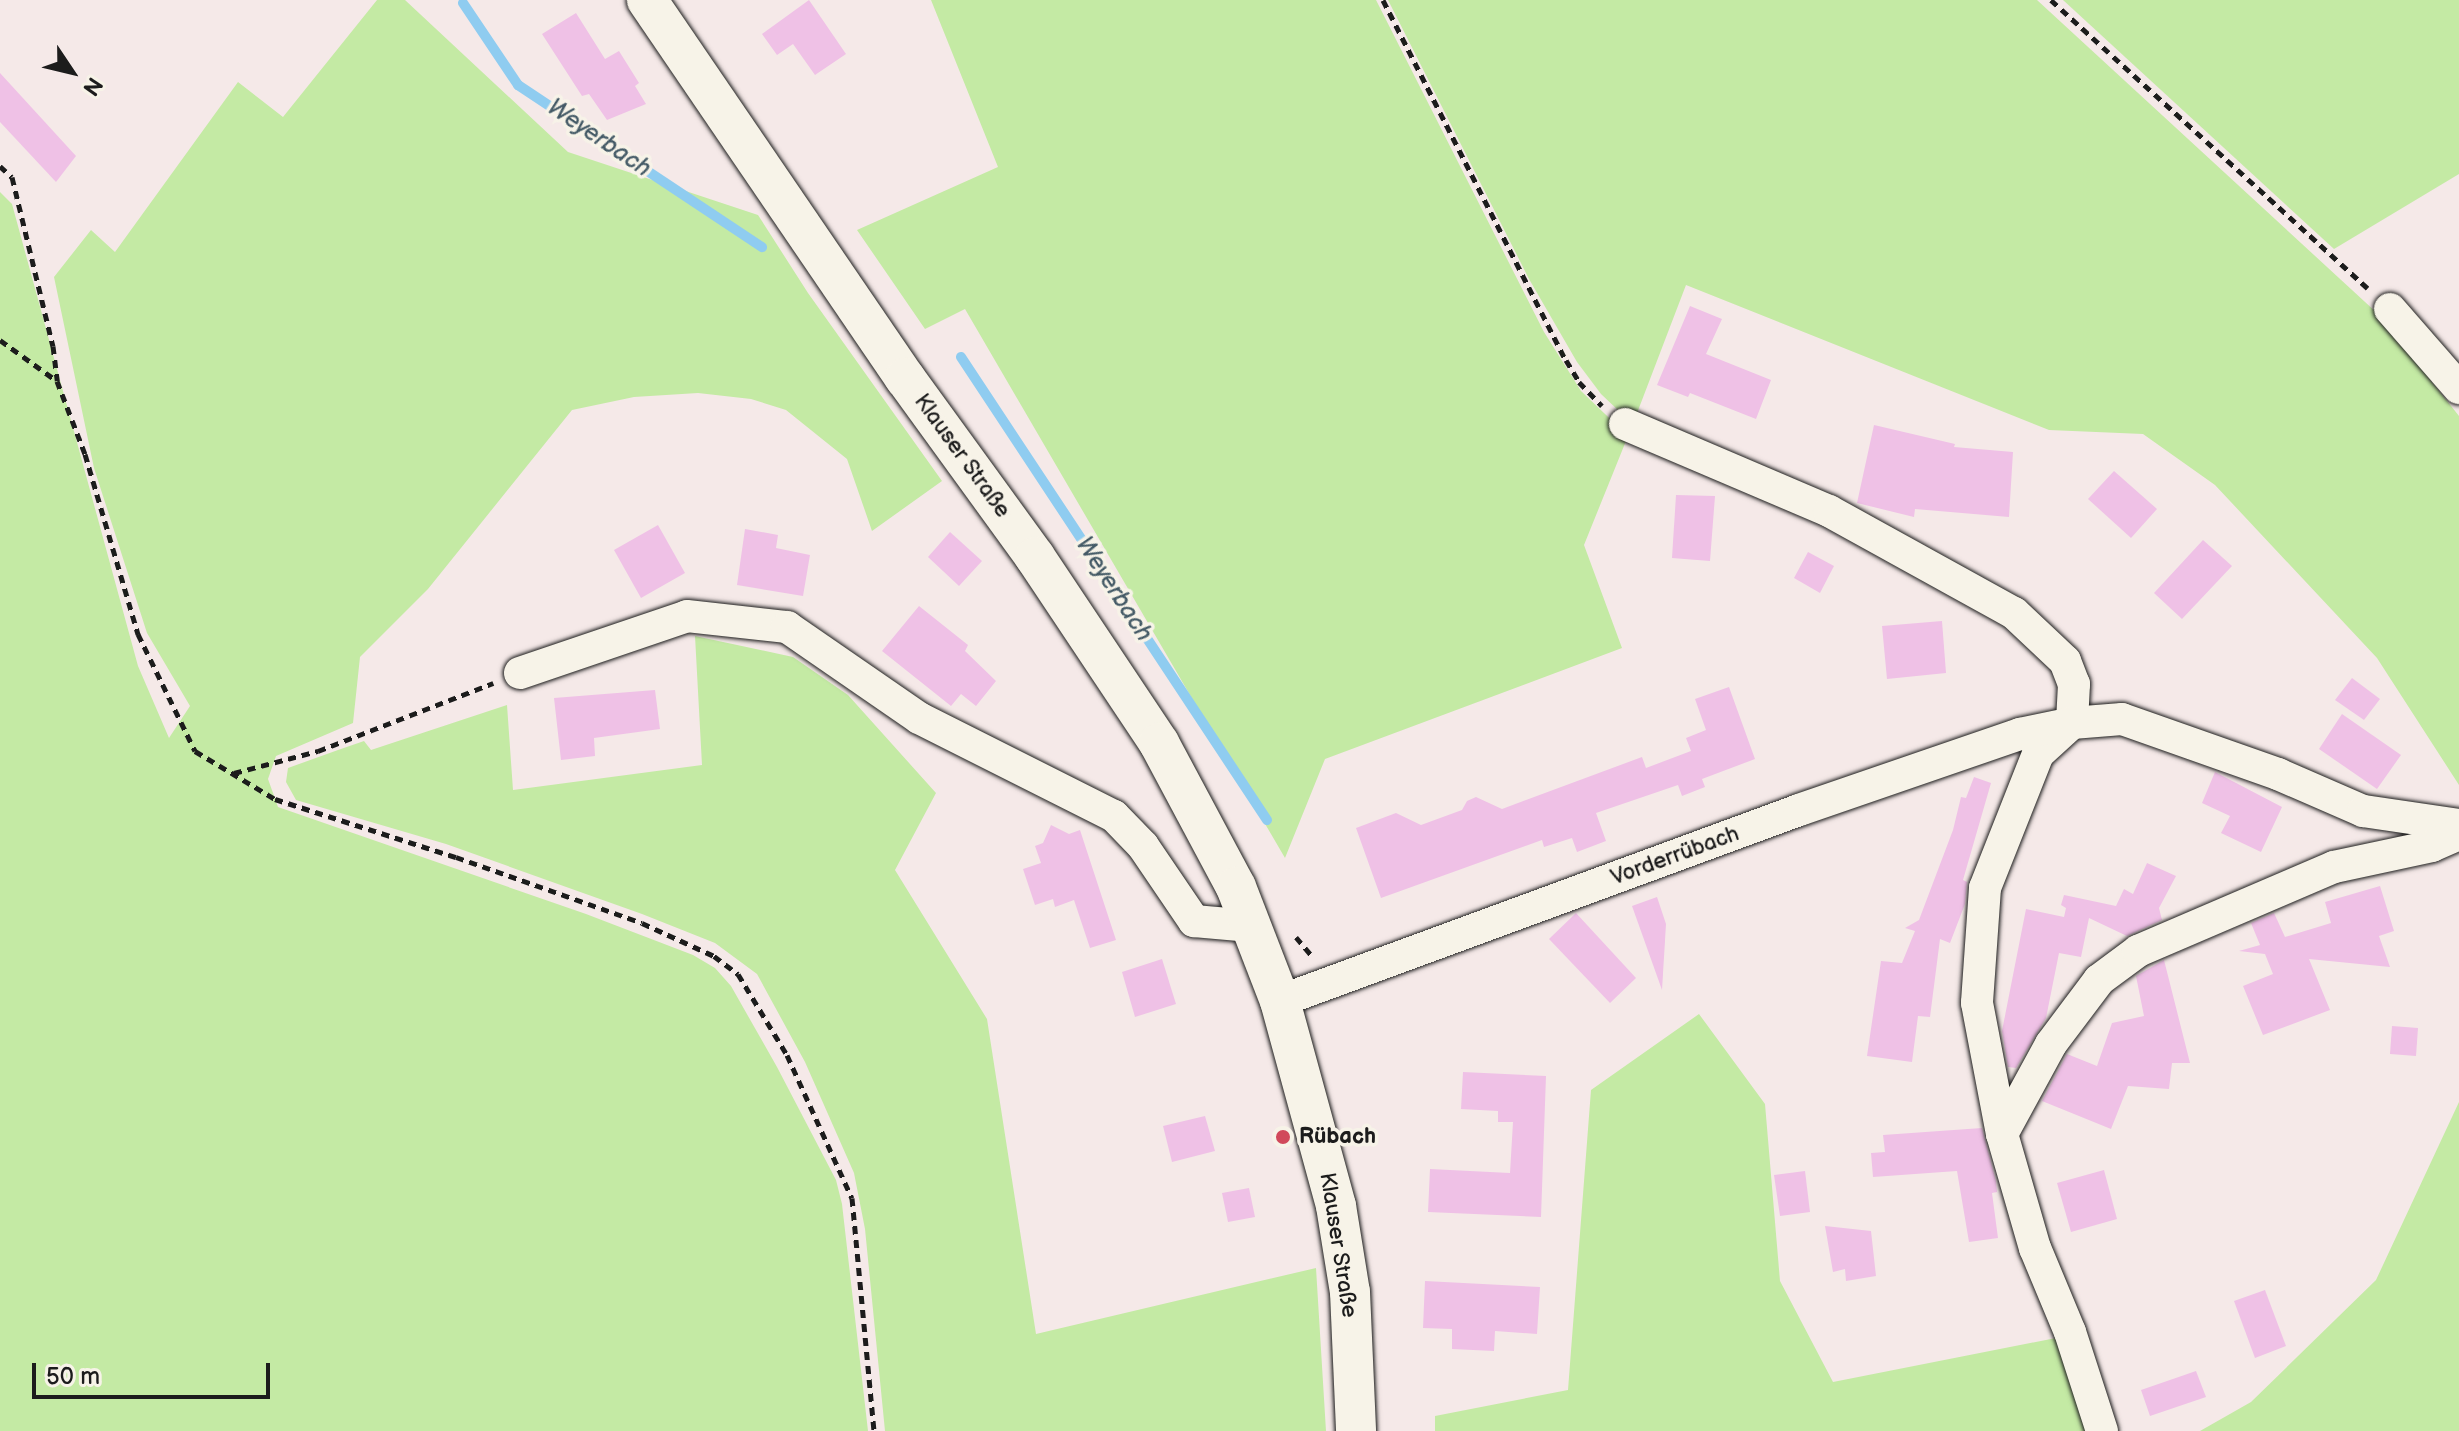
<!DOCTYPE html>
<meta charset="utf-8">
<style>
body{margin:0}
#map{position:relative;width:2459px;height:1431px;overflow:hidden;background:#f5e9e8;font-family:"Balsamiq Sans",sans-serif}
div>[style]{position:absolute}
.green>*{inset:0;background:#c4eaa4}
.stream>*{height:10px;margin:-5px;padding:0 5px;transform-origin:5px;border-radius:5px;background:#8fccf0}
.building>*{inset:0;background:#efc1e6}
.path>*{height:5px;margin-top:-2.5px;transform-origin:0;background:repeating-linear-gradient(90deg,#1c1c1c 0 8px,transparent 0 14px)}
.roads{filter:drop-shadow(0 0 2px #1c1c1c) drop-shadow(0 0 2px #1c1c1c)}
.minor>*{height:32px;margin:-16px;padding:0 16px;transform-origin:16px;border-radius:16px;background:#f7f3e8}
.major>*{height:40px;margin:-20px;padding:0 20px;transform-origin:20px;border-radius:20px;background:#f7f3e8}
.dots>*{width:22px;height:22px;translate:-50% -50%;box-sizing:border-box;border:4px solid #f7f3e8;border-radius:50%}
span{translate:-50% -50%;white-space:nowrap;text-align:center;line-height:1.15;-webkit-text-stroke:7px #f7f3e8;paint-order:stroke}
.street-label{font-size:22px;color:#1c1c1c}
.poi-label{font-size:22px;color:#1c1c1c;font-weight:700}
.left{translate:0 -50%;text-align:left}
.water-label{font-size:24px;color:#445a66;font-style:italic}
.north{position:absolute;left:32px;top:32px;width:80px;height:80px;-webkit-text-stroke:6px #f7f3e8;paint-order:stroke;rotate:125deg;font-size:22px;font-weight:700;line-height:32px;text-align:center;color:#1c1c1c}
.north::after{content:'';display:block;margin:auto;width:28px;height:36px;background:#1c1c1c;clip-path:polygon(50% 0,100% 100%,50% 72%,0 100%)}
.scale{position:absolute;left:32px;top:1363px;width:238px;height:36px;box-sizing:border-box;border:4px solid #1c1c1c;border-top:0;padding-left:10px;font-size:24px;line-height:28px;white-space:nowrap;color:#1c1c1c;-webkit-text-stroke:6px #f7f3e8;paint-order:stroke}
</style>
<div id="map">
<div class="green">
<div style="clip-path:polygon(377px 0,405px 0,568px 152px,758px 215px,808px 293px,942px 481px,872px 531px,847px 459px,786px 410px,751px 399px,698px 393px,634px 397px,572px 410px,428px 589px,360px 657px,353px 723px,276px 756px,268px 779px,278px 807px,586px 914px,693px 955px,715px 968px,731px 986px,777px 1067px,836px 1180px,842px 1204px,868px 1431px,0 1431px,0 192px,12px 204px,138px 666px,169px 738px,190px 706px,147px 633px,94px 468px,54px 277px,91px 230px,115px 252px,238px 82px,283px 117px)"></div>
<div style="clip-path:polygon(931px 0,1376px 0,1544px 332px,1581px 391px,1628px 436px,1584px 545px,1622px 648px,1325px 759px,1285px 858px,965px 309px,925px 329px,857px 230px,998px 167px)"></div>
<div style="clip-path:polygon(1388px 0,2037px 0,2377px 313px,2459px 416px,2459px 785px,2377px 658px,2215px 485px,2143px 434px,2049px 430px,1686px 285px,1634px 421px,1620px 412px,1601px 394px,1577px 362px,1529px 279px)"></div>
<div style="clip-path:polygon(2063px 0,2459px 0,2459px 174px,2334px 249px)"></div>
<div style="clip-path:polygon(695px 636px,793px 657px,848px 695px,936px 793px,895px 870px,987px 1019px,1036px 1334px,1316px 1268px,1326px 1431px,885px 1431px,865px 1229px,854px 1173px,805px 1062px,757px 974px,715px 943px,642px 914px,446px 844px,296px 800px,286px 782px,288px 768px,338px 750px,364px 741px,371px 750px,507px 705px,513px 790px,702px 765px)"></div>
<div style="clip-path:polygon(1699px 1014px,1765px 1104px,1780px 1281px,1833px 1382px,2061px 1337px,2091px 1431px,1435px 1431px,1435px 1416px,1568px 1390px,1591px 1090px)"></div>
<div style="clip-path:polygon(2459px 1102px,2459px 1431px,2200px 1431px,2251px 1402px,2376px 1280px)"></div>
</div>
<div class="stream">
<div style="left:463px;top:3px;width:99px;rotate:56.1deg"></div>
<div style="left:518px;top:85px;width:293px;rotate:33.6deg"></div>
<div style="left:961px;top:357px;width:555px;rotate:56.54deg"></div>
</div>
<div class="building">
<div style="clip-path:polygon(809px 0,846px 54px,815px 75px,793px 44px,777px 55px,762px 34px)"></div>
<div style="clip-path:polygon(576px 13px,605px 59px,619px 51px,639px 83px,635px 86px,646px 104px,607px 120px,589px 94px,582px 96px,542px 34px)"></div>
<div style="clip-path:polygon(0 73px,76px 156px,56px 182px,0 122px)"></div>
<div style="clip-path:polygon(1690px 306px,1722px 319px,1706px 354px,1771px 380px,1756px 419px,1690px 393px,1688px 397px,1657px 385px)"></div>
<div style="clip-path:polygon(1874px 425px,1955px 444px,1954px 447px,2013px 452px,2009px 517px,1915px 509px,1914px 517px,1857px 503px)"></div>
<div style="clip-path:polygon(2114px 471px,2157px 509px,2131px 538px,2088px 499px)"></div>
<div style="clip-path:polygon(1676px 495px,1715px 496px,1710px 561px,1672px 558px)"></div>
<div style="clip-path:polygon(658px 525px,685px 573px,641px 598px,614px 550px)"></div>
<div style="clip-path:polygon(745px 529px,778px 535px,776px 548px,810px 555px,803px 596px,737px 585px)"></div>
<div style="clip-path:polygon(950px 532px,982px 561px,959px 586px,928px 557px)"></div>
<div style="clip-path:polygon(2203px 540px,2232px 566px,2182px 619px,2154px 593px)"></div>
<div style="clip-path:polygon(1808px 552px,1834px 566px,1820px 593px,1794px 578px)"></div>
<div style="clip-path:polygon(919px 606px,968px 645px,965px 651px,996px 681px,976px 706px,961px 694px,951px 706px,882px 651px)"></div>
<div style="clip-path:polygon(1942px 621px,1946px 673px,1887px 679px,1882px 626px)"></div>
<div style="clip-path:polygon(2352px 678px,2380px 699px,2364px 720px,2335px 700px)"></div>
<div style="clip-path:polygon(1729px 687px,1755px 759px,1702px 779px,1705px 787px,1682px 796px,1678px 785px,1596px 813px,1606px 841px,1577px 852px,1572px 838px,1544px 847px,1542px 840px,1381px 898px,1356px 828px,1396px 813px,1421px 825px,1462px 810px,1467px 801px,1476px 797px,1502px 809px,1642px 757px,1646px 768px,1691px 751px,1686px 738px,1706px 730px,1695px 699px)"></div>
<div style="clip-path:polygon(655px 690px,660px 729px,594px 738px,595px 756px,561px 760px,554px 698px)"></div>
<div style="clip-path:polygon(2342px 714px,2401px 755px,2377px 789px,2319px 749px)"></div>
<div style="clip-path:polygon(2215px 772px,2282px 807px,2261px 852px,2221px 833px,2230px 816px,2202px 803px)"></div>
<div style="clip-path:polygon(1974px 777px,1991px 783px,1963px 880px,1967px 882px,1965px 904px,1950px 943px,1940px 939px,1930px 1017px,1918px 1016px,1912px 1062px,1867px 1056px,1881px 961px,1902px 963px,1915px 931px,1905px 928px,1919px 920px,1953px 830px,1961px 797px,1966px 798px)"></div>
<div style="clip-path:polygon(1051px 825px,1069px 834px,1080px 830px,1116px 940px,1090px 948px,1074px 900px,1055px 907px,1053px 899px,1035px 905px,1023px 869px,1041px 863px,1035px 846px,1043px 843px)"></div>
<div style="clip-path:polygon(2147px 863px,2176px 876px,2159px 908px,2162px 920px,2127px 936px,2089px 918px,2081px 957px,2059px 953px,2046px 1018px,2016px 1068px,2008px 1067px,2002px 1031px,2026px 909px,2064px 917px,2066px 908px,2061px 905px,2064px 895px,2116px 906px,2124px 889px,2133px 894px)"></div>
<div style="clip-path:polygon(2380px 886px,2394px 931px,2379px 936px,2390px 967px,2309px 959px,2330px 1010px,2263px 1035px,2243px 986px,2273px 974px,2265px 954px,2239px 951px,2260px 945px,2251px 923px,2274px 913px,2285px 937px,2331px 923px,2325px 902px)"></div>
<div style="clip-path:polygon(1657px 897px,1666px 924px,1662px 990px,1632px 906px)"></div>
<div style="clip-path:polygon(1576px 913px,1636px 978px,1610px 1003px,1549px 939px)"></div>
<div style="clip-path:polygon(1162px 959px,1176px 1004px,1135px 1017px,1122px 972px)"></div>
<div style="clip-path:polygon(2164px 960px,2190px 1063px,2172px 1063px,2169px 1089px,2128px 1086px,2111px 1129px,2042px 1101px,2067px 1054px,2097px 1066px,2112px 1023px,2144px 1016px,2136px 976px)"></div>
<div style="clip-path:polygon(2392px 1026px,2418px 1028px,2416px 1056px,2390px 1054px)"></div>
<div style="clip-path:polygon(1463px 1072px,1546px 1076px,1541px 1217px,1428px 1212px,1430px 1169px,1510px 1173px,1513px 1122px,1498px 1122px,1498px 1111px,1461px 1109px)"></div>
<div style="clip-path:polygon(1205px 1116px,1215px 1151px,1172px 1162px,1163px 1126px)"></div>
<div style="clip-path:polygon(1982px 1128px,1996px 1181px,1997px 1192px,1992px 1193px,1998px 1238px,1969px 1242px,1957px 1171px,1873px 1177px,1871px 1153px,1885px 1152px,1883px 1135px)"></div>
<div style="clip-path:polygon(2104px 1170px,2117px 1219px,2071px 1232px,2057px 1183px)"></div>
<div style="clip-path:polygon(1805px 1171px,1810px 1212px,1780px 1216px,1774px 1175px)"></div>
<div style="clip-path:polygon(1249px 1188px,1255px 1217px,1228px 1222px,1222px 1193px)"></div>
<div style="clip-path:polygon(1825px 1226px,1871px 1231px,1876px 1276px,1846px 1281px,1845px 1269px,1833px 1272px)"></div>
<div style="clip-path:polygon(1425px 1281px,1540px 1287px,1537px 1334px,1495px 1331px,1494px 1351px,1452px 1349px,1452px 1329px,1423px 1328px)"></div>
<div style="clip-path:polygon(2265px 1290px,2286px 1346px,2255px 1358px,2234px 1301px)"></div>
<div style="clip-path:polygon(2196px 1371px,2206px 1397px,2150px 1416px,2141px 1390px)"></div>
</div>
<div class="path">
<div style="left:1383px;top:0;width:404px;rotate:63.1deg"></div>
<div style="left:1566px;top:360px;width:26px;rotate:59deg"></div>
<div style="left:1579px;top:382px;width:33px;rotate:46deg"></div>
<div style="left:2051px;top:0;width:428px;rotate:42.3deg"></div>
<div style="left:0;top:166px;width:16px;rotate:43deg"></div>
<div style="left:12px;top:177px;width:174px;rotate:76.4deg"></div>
<div style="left:53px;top:346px;width:35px;rotate:83deg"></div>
<div style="left:57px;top:381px;width:78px;rotate:69deg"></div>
<div style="left:85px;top:454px;width:188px;rotate:73.6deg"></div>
<div style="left:138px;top:634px;width:130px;rotate:64deg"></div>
<div style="left:195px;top:751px;width:93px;rotate:31deg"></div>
<div style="left:275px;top:799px;width:190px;rotate:17.8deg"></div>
<div style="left:456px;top:857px;width:197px;rotate:19.5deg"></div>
<div style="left:642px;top:923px;width:79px;rotate:24.6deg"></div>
<div style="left:714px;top:956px;width:30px;rotate:37deg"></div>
<div style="left:738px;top:974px;width:95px;rotate:58.8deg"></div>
<div style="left:787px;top:1055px;width:157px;rotate:65.6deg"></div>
<div style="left:852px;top:1198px;width:234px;rotate:84.6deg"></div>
<div style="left:0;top:340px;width:70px;rotate:35.7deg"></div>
<div style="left:234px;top:773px;width:87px;rotate:-14.7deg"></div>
<div style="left:318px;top:751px;width:188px;rotate:-21.2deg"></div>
<div style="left:1296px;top:937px;width:25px;rotate:50deg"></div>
</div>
<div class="roads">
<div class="minor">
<div style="left:2390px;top:309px;width:105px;rotate:48.9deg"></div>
<div style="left:1625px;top:424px;width:222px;rotate:23.1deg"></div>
<div style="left:1829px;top:511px;width:211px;rotate:28.9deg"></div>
<div style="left:2014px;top:613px;width:70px;rotate:43.3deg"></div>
<div style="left:2065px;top:661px;width:25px;rotate:69deg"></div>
<div style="left:2074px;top:684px;width:39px;rotate:93deg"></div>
<div style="left:2072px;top:723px;width:46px;rotate:137.6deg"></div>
<div style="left:2038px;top:754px;width:144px;rotate:111.6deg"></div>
<div style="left:1985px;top:888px;width:115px;rotate:94deg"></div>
<div style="left:1977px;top:1003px;width:133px;rotate:79.2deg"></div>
<div style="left:2002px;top:1134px;width:119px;rotate:73.9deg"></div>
<div style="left:2035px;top:1248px;width:91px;rotate:67.4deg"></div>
<div style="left:2070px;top:1332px;width:104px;rotate:72.1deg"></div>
<div style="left:520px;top:673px;width:176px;rotate:-18.8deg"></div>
<div style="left:687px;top:616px;width:101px;rotate:6.3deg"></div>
<div style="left:787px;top:627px;width:160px;rotate:34.6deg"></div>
<div style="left:919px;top:718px;width:218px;rotate:26.7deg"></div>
<div style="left:1114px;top:816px;width:42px;rotate:46deg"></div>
<div style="left:1143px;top:846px;width:91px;rotate:55.8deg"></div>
<div style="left:1194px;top:921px;width:57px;rotate:5deg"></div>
<div style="left:1280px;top:1001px;width:553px;rotate:-20.2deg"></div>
<div style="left:1799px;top:810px;width:234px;rotate:-19deg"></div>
<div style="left:2020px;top:734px;width:53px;rotate:-11.9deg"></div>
<div style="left:2072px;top:723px;width:50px;rotate:-4.6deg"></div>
<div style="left:2122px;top:719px;width:165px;rotate:19.4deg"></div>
<div style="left:2278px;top:774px;width:93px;rotate:23.5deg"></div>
<div style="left:2363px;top:811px;width:97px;rotate:8.3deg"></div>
<div style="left:2002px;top:1134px;width:102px;rotate:-61.4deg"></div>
<div style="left:2051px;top:1044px;width:80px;rotate:-53.1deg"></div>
<div style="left:2099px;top:980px;width:49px;rotate:-36.6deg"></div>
<div style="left:2138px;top:951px;width:213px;rotate:-23.2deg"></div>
<div style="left:2334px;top:867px;width:100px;rotate:-12.1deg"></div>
<div style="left:2432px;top:846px;width:30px;rotate:-24deg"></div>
</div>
<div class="major">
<div style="left:647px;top:0;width:458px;rotate:55.7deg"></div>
<div style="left:905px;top:378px;width:221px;rotate:54deg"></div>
<div style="left:1035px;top:557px;width:224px;rotate:56.3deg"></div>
<div style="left:1159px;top:743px;width:163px;rotate:61.9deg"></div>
<div style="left:1236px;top:887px;width:122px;rotate:68.9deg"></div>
<div style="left:1280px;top:1001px;width:213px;rotate:74.7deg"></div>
<div style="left:1336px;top:1206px;width:87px;rotate:80.8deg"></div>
<div style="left:1350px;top:1292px;width:139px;rotate:87.5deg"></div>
</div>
</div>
<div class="dots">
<div style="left:1283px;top:1137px;background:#d1495b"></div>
</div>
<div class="street-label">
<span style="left:962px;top:456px;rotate:54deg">Klauser Straße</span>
<span style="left:1675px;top:856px;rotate:-20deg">Vorderrübach</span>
<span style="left:1338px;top:1245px;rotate:81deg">Klauser Straße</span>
</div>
<div class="poi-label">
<span class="left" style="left:1299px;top:1137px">Rübach</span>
</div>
<div class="water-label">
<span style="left:599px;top:138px;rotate:34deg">Weyerbach</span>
<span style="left:1114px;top:589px;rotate:57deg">Weyerbach</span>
</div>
<div class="north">N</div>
<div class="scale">50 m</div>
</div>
